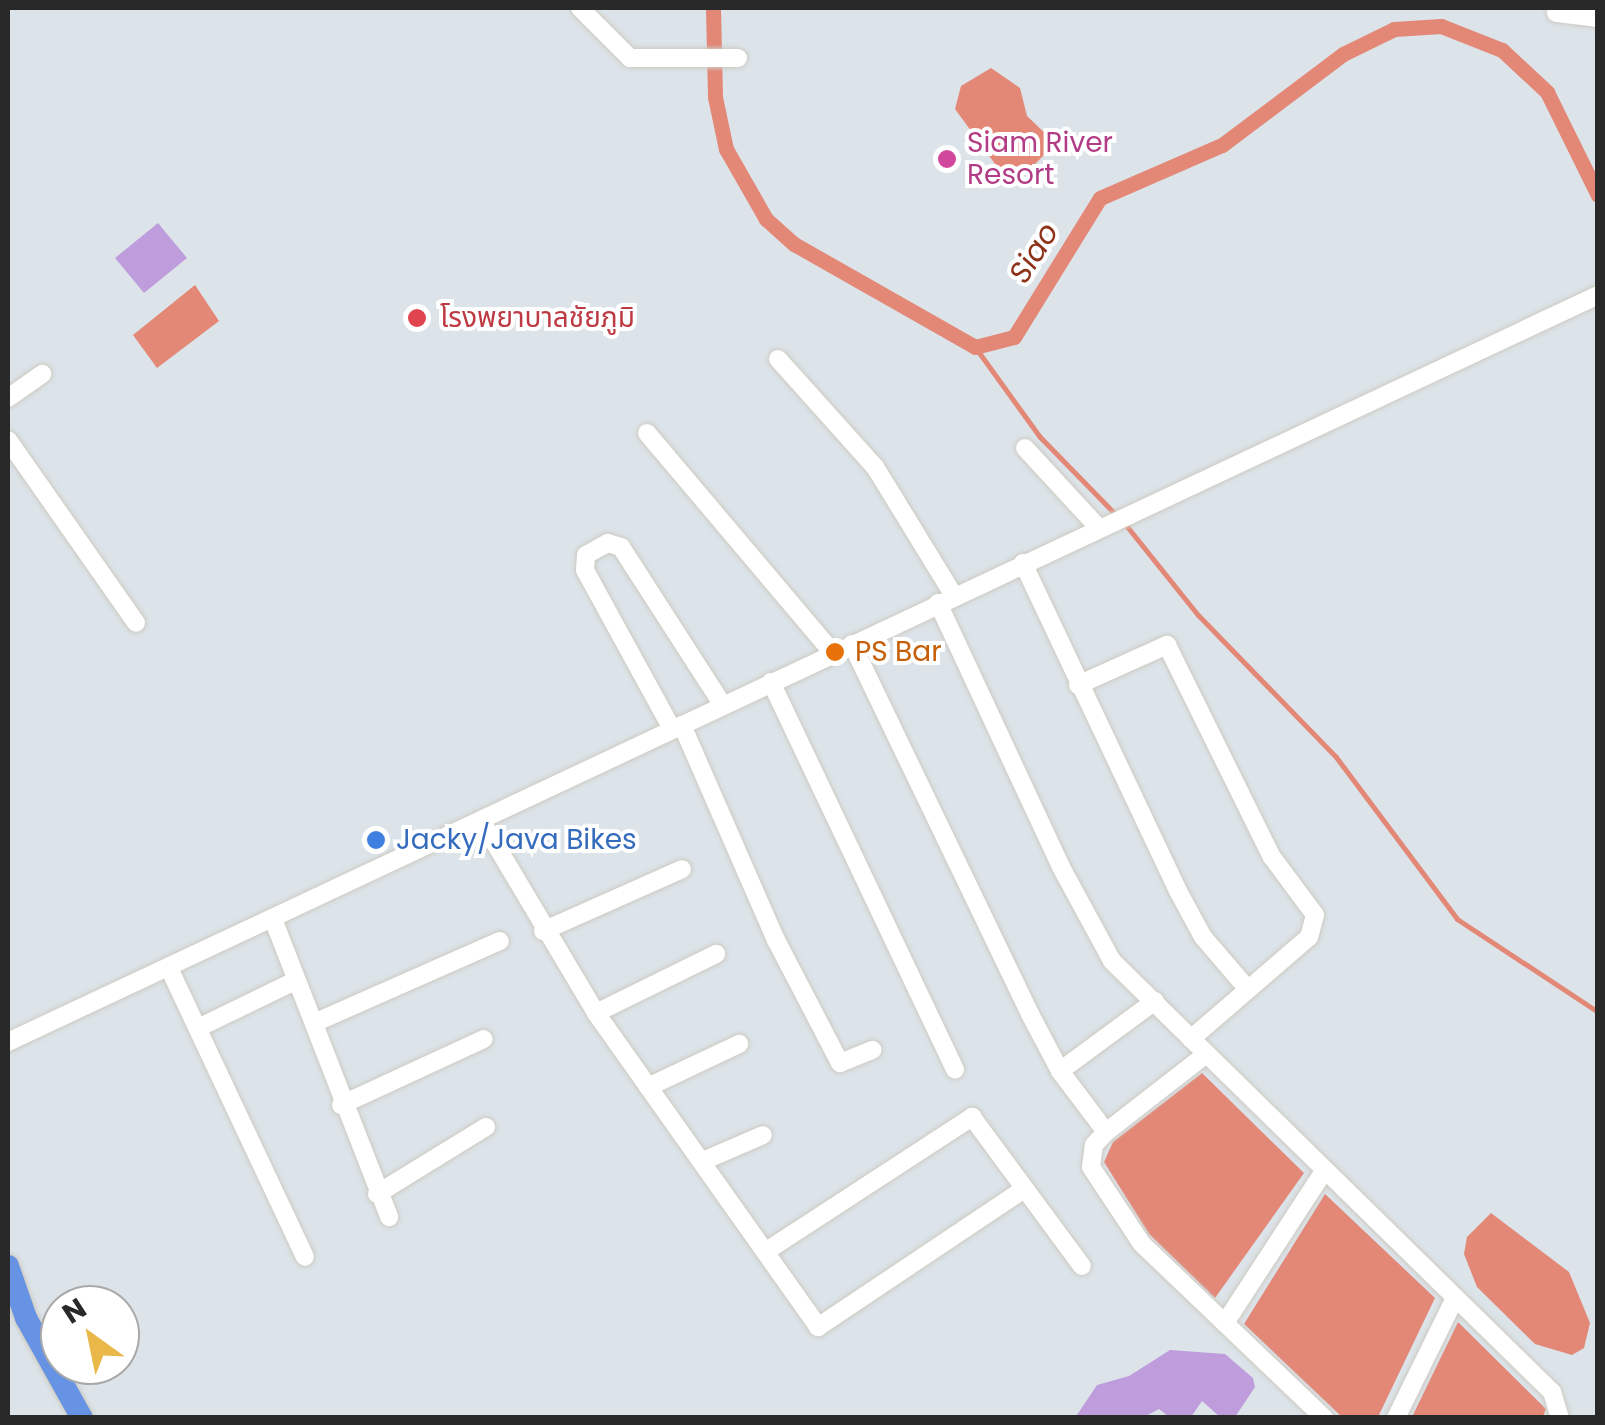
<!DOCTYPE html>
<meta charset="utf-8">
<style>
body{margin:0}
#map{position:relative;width:1605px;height:1425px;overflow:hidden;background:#dce4ea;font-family:Poppins,"Noto Sans Thai",sans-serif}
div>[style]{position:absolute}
.green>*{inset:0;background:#bf9ddc}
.water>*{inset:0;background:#e38777}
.stream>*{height:5px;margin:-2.5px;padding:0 2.5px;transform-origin:2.5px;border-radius:2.5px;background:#e38777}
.canal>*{height:15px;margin:-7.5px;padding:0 7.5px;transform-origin:7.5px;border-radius:7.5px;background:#e38777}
.roads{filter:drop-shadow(0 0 2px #cecac0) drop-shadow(0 0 2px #cecac0)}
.minor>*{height:18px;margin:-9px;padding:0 9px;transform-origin:9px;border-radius:9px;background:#fff}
.major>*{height:22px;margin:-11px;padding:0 11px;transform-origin:11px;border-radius:11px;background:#6793e4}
.dots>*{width:28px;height:28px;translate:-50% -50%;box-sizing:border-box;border:5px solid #fff;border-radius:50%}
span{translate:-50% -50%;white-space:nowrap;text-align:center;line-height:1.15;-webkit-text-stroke:8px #fff;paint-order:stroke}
.hotel-label{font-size:28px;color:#b23c85}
.left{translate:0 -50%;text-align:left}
.health-label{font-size:28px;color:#be3a42}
.food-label{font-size:28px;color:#c56008}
.shop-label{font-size:28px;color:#366cbe}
.water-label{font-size:30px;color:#8d3219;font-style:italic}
.frame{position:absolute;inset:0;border:10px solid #292929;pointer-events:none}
.north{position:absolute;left:40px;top:1285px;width:100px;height:100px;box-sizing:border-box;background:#fff;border:2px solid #a9a9a9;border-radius:50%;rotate:327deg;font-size:28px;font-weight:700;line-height:40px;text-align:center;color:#292929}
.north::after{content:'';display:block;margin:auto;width:35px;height:45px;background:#e9b849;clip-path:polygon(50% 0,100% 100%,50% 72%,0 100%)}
</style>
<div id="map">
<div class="green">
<div style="clip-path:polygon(158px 223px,187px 258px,144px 293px,115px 258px)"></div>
<div style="clip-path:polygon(1170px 1350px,1225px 1354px,1253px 1378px,1255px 1387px,1235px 1417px,1220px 1417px,1202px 1401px,1191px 1417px,1169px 1417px,1159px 1409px,1144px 1417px,1075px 1418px,1097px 1385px,1129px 1376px)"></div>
</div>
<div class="water">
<div style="clip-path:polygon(991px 68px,1020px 88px,1027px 116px,1049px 137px,1046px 153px,1034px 165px,998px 168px,955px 109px,961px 86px)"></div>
<div style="clip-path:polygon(195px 285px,219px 321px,157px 368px,133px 335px)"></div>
<div style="clip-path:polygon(1202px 1073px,1304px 1173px,1215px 1298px,1149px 1234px,1104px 1162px,1113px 1142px)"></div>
<div style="clip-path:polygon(1325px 1194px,1435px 1298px,1378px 1417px,1342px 1417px,1244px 1324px)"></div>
<div style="clip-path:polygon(1491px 1213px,1569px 1272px,1590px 1323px,1584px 1348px,1572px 1355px,1535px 1344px,1477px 1287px,1464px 1254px,1467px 1237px)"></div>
<div style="clip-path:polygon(1458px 1322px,1546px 1409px,1543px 1417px,1412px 1417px)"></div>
</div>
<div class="stream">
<div style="left:975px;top:347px;width:111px;rotate:54.2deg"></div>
<div style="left:1040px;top:437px;width:110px;rotate:45.7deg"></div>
<div style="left:1125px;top:524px;width:117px;rotate:51.3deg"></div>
<div style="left:1198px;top:615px;width:198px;rotate:45.8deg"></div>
<div style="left:1336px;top:757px;width:202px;rotate:53.2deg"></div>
<div style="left:1457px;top:919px;width:169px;rotate:33.4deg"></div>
<div style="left:1597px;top:1418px;width:2px;rotate:-63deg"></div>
</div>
<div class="canal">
<div style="left:713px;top:8px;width:89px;rotate:88.7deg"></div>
<div style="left:715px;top:97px;width:53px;rotate:78.1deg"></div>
<div style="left:726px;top:149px;width:81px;rotate:60.3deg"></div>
<div style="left:766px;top:219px;width:38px;rotate:42deg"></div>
<div style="left:794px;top:244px;width:208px;rotate:29.6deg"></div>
<div style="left:975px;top:347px;width:40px;rotate:-14.4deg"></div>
<div style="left:1014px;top:337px;width:163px;rotate:-58.3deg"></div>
<div style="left:1100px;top:198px;width:133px;rotate:-23.5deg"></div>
<div style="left:1222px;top:145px;width:151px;rotate:-36.9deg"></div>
<div style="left:1343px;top:54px;width:57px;rotate:-26.1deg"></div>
<div style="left:1394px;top:29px;width:47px;rotate:-3.7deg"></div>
<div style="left:1441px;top:26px;width:66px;rotate:21.5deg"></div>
<div style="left:1502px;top:50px;width:62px;rotate:43deg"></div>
<div style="left:1547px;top:92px;width:115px;rotate:63.7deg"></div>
</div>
<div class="roads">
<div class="minor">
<div style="left:580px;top:8px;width:71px;rotate:45deg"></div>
<div style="left:630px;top:58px;width:108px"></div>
<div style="left:1556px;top:13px;width:42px;rotate:6.8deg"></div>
<div style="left:778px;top:359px;width:145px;rotate:48.1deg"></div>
<div style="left:875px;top:467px;width:151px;rotate:58.5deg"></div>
<div style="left:8px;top:398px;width:42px;rotate:-35.2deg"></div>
<div style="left:647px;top:433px;width:288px;rotate:49.8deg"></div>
<div style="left:8px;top:440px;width:223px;rotate:55deg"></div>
<div style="left:1025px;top:448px;width:108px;rotate:47.3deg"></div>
<div style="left:1023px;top:563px;width:363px;rotate:64.7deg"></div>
<div style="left:1178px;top:891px;width:52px;rotate:61.5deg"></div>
<div style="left:1203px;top:937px;width:66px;rotate:49.3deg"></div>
<div style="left:938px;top:603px;width:291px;rotate:65deg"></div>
<div style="left:1061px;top:867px;width:107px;rotate:61.5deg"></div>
<div style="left:1112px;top:961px;width:616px;rotate:44.41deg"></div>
<div style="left:1552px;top:1392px;width:27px;rotate:73deg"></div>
<div style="left:852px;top:644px;width:411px;rotate:64.3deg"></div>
<div style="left:1030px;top:1014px;width:64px;rotate:62.2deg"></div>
<div style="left:1060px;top:1071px;width:76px;rotate:53deg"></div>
<div style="left:771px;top:682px;width:429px;rotate:64.6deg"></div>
<div style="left:1078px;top:685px;width:98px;rotate:-24.2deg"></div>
<div style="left:1167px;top:645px;width:237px;rotate:63.7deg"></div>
<div style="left:1272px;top:857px;width:72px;rotate:53.4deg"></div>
<div style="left:1315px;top:915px;width:23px;rotate:105deg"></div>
<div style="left:1309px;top:937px;width:156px;rotate:139.2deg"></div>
<div style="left:682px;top:725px;width:235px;rotate:66.4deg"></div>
<div style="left:776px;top:940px;width:139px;rotate:62.5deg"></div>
<div style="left:840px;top:1063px;width:35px;rotate:-22deg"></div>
<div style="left:672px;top:729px;width:181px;rotate:-118.7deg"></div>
<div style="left:585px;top:570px;width:15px;rotate:-86deg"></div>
<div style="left:586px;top:555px;width:25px;rotate:-29deg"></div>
<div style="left:608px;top:543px;width:14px;rotate:17deg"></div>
<div style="left:621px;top:547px;width:188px;rotate:57.2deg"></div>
<div style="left:481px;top:820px;width:225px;rotate:59.2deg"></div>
<div style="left:596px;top:1013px;width:385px;rotate:54.7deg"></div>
<div style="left:818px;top:1327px;width:248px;rotate:-33.8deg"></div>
<div style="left:273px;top:919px;width:320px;rotate:68.7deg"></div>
<div style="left:543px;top:931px;width:152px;rotate:-24deg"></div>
<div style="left:169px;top:968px;width:319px;rotate:64.8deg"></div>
<div style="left:596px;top:1013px;width:134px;rotate:-26.2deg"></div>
<div style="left:314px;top:1023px;width:203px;rotate:-23.8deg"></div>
<div style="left:198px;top:1028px;width:108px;rotate:-25.9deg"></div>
<div style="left:8px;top:1042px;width:1757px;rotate:-25.16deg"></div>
<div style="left:1205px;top:1055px;width:125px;rotate:142.1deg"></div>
<div style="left:1106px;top:1132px;width:18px;rotate:133deg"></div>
<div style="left:1094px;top:1145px;width:22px;rotate:98deg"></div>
<div style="left:1091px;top:1167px;width:92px;rotate:56.5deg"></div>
<div style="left:1142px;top:1244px;width:252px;rotate:43.7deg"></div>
<div style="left:1060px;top:1071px;width:118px;rotate:-36.4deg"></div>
<div style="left:648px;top:1087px;width:101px;rotate:-25.3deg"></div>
<div style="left:341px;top:1105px;width:157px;rotate:-24.8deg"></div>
<div style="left:703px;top:1161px;width:65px;rotate:-23.4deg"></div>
<div style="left:377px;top:1194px;width:128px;rotate:-31.6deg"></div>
<div style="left:768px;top:1250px;width:244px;rotate:-33.1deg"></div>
<div style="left:972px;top:1117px;width:185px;rotate:53.6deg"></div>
<div style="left:1225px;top:1323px;width:181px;rotate:-56.9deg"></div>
<div style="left:1396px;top:1418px;width:134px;rotate:-63.8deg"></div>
</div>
<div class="major">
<div style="left:8px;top:1266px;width:55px;rotate:70.9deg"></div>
<div style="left:26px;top:1318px;width:115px;rotate:60.8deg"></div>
</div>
</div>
<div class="dots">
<div style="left:947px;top:159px;background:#d1479c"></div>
<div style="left:417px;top:318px;background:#e0444e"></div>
<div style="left:835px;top:652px;background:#e8710a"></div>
<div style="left:376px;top:840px;background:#3f7fe0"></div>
</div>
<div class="hotel-label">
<span class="left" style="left:967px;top:159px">Siam River<br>Resort</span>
</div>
<div class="health-label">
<span class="left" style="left:440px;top:318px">โรงพยาบาลชัยภูมิ</span>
</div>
<div class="food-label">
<span class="left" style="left:855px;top:652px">PS Bar</span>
</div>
<div class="shop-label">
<span class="left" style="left:396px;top:840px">Jacky/Java Bikes</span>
</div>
<div class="water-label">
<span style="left:1034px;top:253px;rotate:-58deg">Siao</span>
</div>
<div class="frame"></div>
<div class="north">N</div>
</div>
